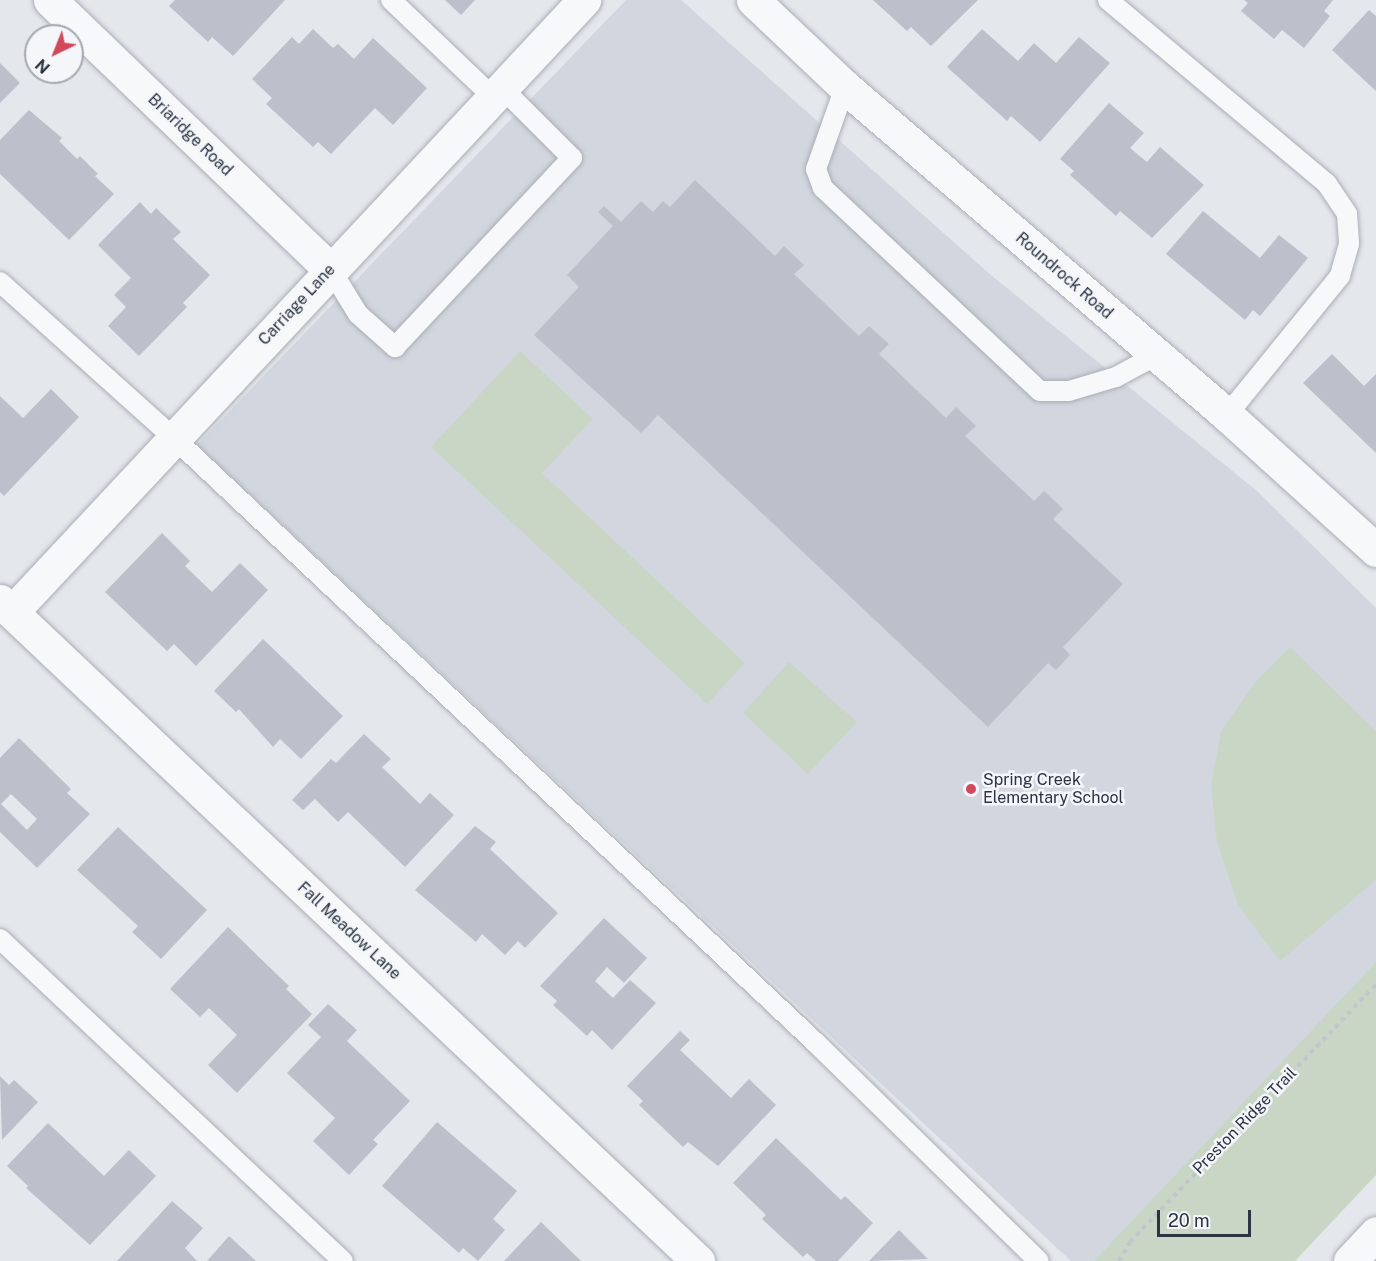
<!DOCTYPE html>
<style>
body{margin:0}
#map{position:relative;width:1376px;height:1261px;overflow:hidden;background:#e4e7ec;font-family:"Public Sans",sans-serif}
div>[style]{position:absolute}
.built>*{inset:0;background:#d2d6de}
.green>*{inset:0;background:#c9d6c5}
.building>*{inset:0;background:#bbc0ca}
.path>*{height:4px;margin-top:-2px;transform-origin:0;background:repeating-linear-gradient(90deg,#c2c5cb 0 4.5px,transparent 0 9px)}
.roads{filter:drop-shadow(0 0 2px #a9aeb7) drop-shadow(0 0 2px #a9aeb7)}
.service>*{height:20px;margin:-10px;padding:0 10px;transform-origin:10px;border-radius:10px;background:#f7f8fa}
.minor>*{height:33px;margin:-16.5px;padding:0 16.5px;transform-origin:16.5px;border-radius:16.5px;background:#f7f8fa}
.tertiary>*{height:33px;margin:-16.5px;padding:0 16.5px;transform-origin:16.5px;border-radius:16.5px;background:#f7f8fa}
.dots>*{width:16px;height:16px;translate:-50% -50%;box-sizing:border-box;border:3px solid #f4f6f9;border-radius:50%}
span{translate:-50% -50%;white-space:nowrap;text-align:center;line-height:1.15;-webkit-text-stroke:5px #f4f6f9;paint-order:stroke}
.street-label{font-size:16px;color:#2b3445}
.poi-label{font-size:16px;color:#2b3445}
.left{translate:0 -50%;text-align:left}
.north{position:absolute;left:24px;top:24px;width:60px;height:60px;box-sizing:border-box;background:#f4f6f9;border:2px solid #a4a8b1;border-radius:50%;rotate:223deg;font-size:16px;font-weight:700;line-height:24px;text-align:center;color:#2b3445}
.north::after{content:'';display:block;margin:auto;width:21px;height:27px;background:#d1495b;clip-path:polygon(50% 0,100% 100%,50% 72%,0 100%)}
.scale{position:absolute;left:1157px;top:1210px;width:94px;height:27px;box-sizing:border-box;border:3px solid #2b3445;border-top:0;padding-left:8px;font-size:18px;line-height:21px;white-space:nowrap;color:#2b3445;-webkit-text-stroke:4px #f4f6f9;paint-order:stroke}
</style>
<div id="map">
<div class="built">
<div style="clip-path:polygon(626px 0,681px 0,992px 276px,1257px 491px,1376px 608px,1376px 970px,1105px 1261px,1071px 1261px,197px 445px)"></div>
</div>
<div class="green">
<div style="clip-path:polygon(520px 351px,593px 419px,542px 473px,745px 663px,707px 704px,431px 447px)"></div>
<div style="clip-path:polygon(1290px 647px,1376px 731px,1376px 880px,1280px 961px,1238px 905px,1217px 842px,1211px 786px,1221px 731px,1253px 685px)"></div>
<div style="clip-path:polygon(789px 662px,857px 722px,808px 774px,743px 713px)"></div>
<div style="clip-path:polygon(1376px 962px,1376px 1175px,1295px 1261px,1094px 1261px)"></div>
</div>
<div class="building">
<div style="clip-path:polygon(175px 0,285px 0,233px 56px,212px 37px,208px 42px,169px 6px)"></div>
<div style="clip-path:polygon(445px 0,475px 0,461px 15px)"></div>
<div style="clip-path:polygon(873px 0,978px 0,931px 46px,911px 27px,907px 31px)"></div>
<div style="clip-path:polygon(1244px 0,1333px 0,1324px 11px,1330px 16px,1304px 48px,1282px 30px,1274px 39px,1241px 11px,1248px 3px)"></div>
<div style="clip-path:polygon(1369px 10px,1376px 16px,1376px 91px,1332px 50px)"></div>
<div style="clip-path:polygon(313px 29px,333px 48px,338px 44px,354px 59px,373px 38px,427px 88px,393px 125px,375px 108px,331px 154px,318px 142px,313px 147px,266px 104px,272px 98px,252px 79px,292px 37px,299px 44px)"></div>
<div style="clip-path:polygon(982px 29px,1018px 61px,1034px 43px,1056px 63px,1079px 37px,1110px 63px,1040px 142px,1011px 116px,1007px 121px,947px 67px)"></div>
<div style="clip-path:polygon(0 63px,20px 83px,0 103px)"></div>
<div style="clip-path:polygon(1109px 103px,1144px 133px,1130px 148px,1147px 162px,1160px 147px,1204px 185px,1152px 238px,1120px 211px,1116px 216px,1070px 175px,1074px 171px,1060px 159px)"></div>
<div style="clip-path:polygon(29px 110px,62px 138px,59px 141px,77px 159px,80px 156px,98px 174px,95px 176px,114px 194px,69px 240px,0 174px,0 140px)"></div>
<div style="clip-path:polygon(695px 180px,775px 256px,784px 246px,804px 265px,794px 274px,859px 336px,869px 326px,889px 344px,879px 354px,946px 418px,956px 407px,976px 426px,965px 436px,1034px 501px,1044px 491px,1063px 509px,1053px 519px,1123px 584px,1063px 647px,1070px 655px,1056px 670px,1048px 663px,988px 727px,658px 415px,641px 433px,534px 335px,579px 287px,567px 275px,613px 226px,598px 212px,604px 206px,621px 222px,641px 201px,653px 212px,663px 201px,670px 207px)"></div>
<div style="clip-path:polygon(140px 202px,151px 214px,156px 208px,181px 232px,173px 239px,210px 275px,183px 303px,187px 307px,139px 356px,108px 326px,126px 307px,114px 295px,131px 278px,98px 245px)"></div>
<div style="clip-path:polygon(1203px 211px,1260px 258px,1279px 235px,1308px 258px,1260px 316px,1253px 310px,1245px 320px,1166px 254px)"></div>
<div style="clip-path:polygon(1332px 354px,1364px 386px,1376px 374px,1376px 453px,1303px 383px)"></div>
<div style="clip-path:polygon(51px 389px,79px 417px,4px 496px,0 492px,0 396px,23px 418px)"></div>
<div style="clip-path:polygon(162px 533px,190px 561px,185px 566px,212px 592px,240px 563px,268px 590px,196px 666px,174px 644px,167px 651px,105px 592px)"></div>
<div style="clip-path:polygon(263px 639px,343px 716px,301px 759px,280px 739px,273px 747px,239px 709px,236px 712px,214px 691px)"></div>
<div style="clip-path:polygon(364px 734px,391px 759px,382px 767px,420px 804px,430px 793px,454px 815px,405px 867px,348px 812px,338px 822px,315px 799px,303px 810px,292px 800px,331px 759px,336px 763px)"></div>
<div style="clip-path:polygon(evenodd,19px 738px,71px 789px,67px 793px,90px 814px,37px 868px,0 832px,0 758px,19px 738px,11px 794px,37px 819px,27px 830px,1px 804px,11px 794px)"></div>
<div style="clip-path:polygon(475px 826px,496px 842px,490px 849px,558px 913px,525px 948px,518px 941px,505px 955px,482px 934px,476px 942px,415px 890px)"></div>
<div style="clip-path:polygon(118px 827px,207px 910px,161px 959px,132px 932px,138px 926px,77px 870px)"></div>
<div style="clip-path:polygon(604px 918px,647px 958px,624px 983px,607px 967px,595px 981px,613px 998px,630px 980px,656px 1003px,612px 1050px,592px 1030px,587px 1036px,553px 1005px,557px 1001px,540px 986px)"></div>
<div style="clip-path:polygon(228px 927px,289px 986px,286px 989px,312px 1014px,237px 1093px,208px 1065px,237px 1035px,209px 1008px,200px 1017px,170px 989px)"></div>
<div style="clip-path:polygon(328px 1004px,357px 1030px,347px 1041px,410px 1101px,373px 1140px,378px 1144px,349px 1175px,313px 1141px,335px 1118px,287px 1073px,321px 1037px,308px 1025px)"></div>
<div style="clip-path:polygon(680px 1031px,690px 1040px,680px 1050px,731px 1098px,749px 1079px,776px 1105px,718px 1166px,688px 1142px,683px 1147px,639px 1105px,643px 1101px,627px 1086px)"></div>
<div style="clip-path:polygon(0 1076px,9px 1085px,14px 1080px,38px 1102px,2px 1140px)"></div>
<div style="clip-path:polygon(437px 1122px,517px 1191px,493px 1219px,505px 1230px,478px 1261px,463px 1248px,459px 1253px,382px 1186px)"></div>
<div style="clip-path:polygon(48px 1123px,104px 1176px,129px 1150px,156px 1176px,90px 1245px,26px 1188px,28px 1186px,7px 1166px)"></div>
<div style="clip-path:polygon(776px 1138px,841px 1200px,845px 1196px,873px 1223px,838px 1261px,816px 1261px,807px 1253px,803px 1257px,762px 1219px,766px 1215px,733px 1183px)"></div>
<div style="clip-path:polygon(172px 1201px,203px 1228px,185px 1248px,197px 1261px,117px 1261px)"></div>
<div style="clip-path:polygon(541px 1222px,581px 1261px,504px 1261px)"></div>
<div style="clip-path:polygon(899px 1230px,928px 1259px,869px 1261px)"></div>
<div style="clip-path:polygon(229px 1236px,256px 1261px,207px 1261px)"></div>
</div>
<div class="path">
<div style="left:1119px;top:1261px;width:22px;rotate:-60deg"></div>
<div style="left:1130px;top:1242px;width:356px;rotate:-46.3deg"></div>
</div>
<div class="roads">
<div class="service">
<div style="left:391px;top:0;width:141px;rotate:43.6deg"></div>
<div style="left:1108px;top:0;width:286px;rotate:40deg"></div>
<div style="left:1327px;top:184px;width:36px;rotate:56deg"></div>
<div style="left:1347px;top:214px;width:30px;rotate:86deg"></div>
<div style="left:1349px;top:244px;width:33px;rotate:106deg"></div>
<div style="left:1340px;top:276px;width:179px;rotate:129.1deg"></div>
<div style="left:845px;top:87px;width:87px;rotate:109.5deg"></div>
<div style="left:816px;top:169px;width:20px;rotate:70deg"></div>
<div style="left:823px;top:188px;width:297px;rotate:43.1deg"></div>
<div style="left:1040px;top:391px;width:29px"></div>
<div style="left:1069px;top:391px;width:49px;rotate:-16.6deg"></div>
<div style="left:1116px;top:377px;width:47px;rotate:-28.2deg"></div>
<div style="left:331px;top:270px;width:52px;rotate:58.5deg"></div>
<div style="left:358px;top:314px;width:50px;rotate:41.7deg"></div>
<div style="left:395px;top:347px;width:259px;rotate:-46.9deg"></div>
<div style="left:572px;top:158px;width:99px;rotate:-135deg"></div>
<div style="left:0;top:282px;width:234px;rotate:41.9deg"></div>
<div style="left:174px;top:438px;width:881px;rotate:43.3deg"></div>
<div style="left:815px;top:1042px;width:313px;rotate:44.4deg"></div>
<div style="left:0;top:939px;width:470px;rotate:43.2deg"></div>
</div>
<div class="minor">
<div style="left:50px;top:0;width:390px;rotate:43.9deg"></div>
<div style="left:0;top:601px;width:961px;rotate:43.4deg"></div>
<div style="left:12px;top:612px;width:838px;rotate:-46.93deg"></div>
</div>
<div class="tertiary">
<div style="left:753px;top:0;width:127px;rotate:43.4deg"></div>
<div style="left:845px;top:87px;width:503px;rotate:40.65deg"></div>
<div style="left:1227px;top:415px;width:201px;rotate:42.2deg"></div>
<div style="left:1350px;top:1261px;width:38px;rotate:-47deg"></div>
</div>
</div>
<div class="dots">
<div style="left:971px;top:789px;background:#d1495b"></div>
</div>
<div class="street-label">
<span style="left:190px;top:135px;rotate:44deg">Briaridge Road</span>
<span style="left:1064px;top:276px;rotate:41deg">Roundrock Road</span>
<span style="left:297px;top:305px;rotate:-47deg">Carriage Lane</span>
<span style="left:349px;top:931px;rotate:43deg">Fall Meadow Lane</span>
<span style="left:1245px;top:1121px;rotate:-46deg">Preston Ridge Trail</span>
</div>
<div class="poi-label">
<span class="left" style="left:983px;top:789px">Spring Creek<br>Elementary School</span>
</div>
<div class="north">N</div>
<div class="scale">20 m</div>
</div>
